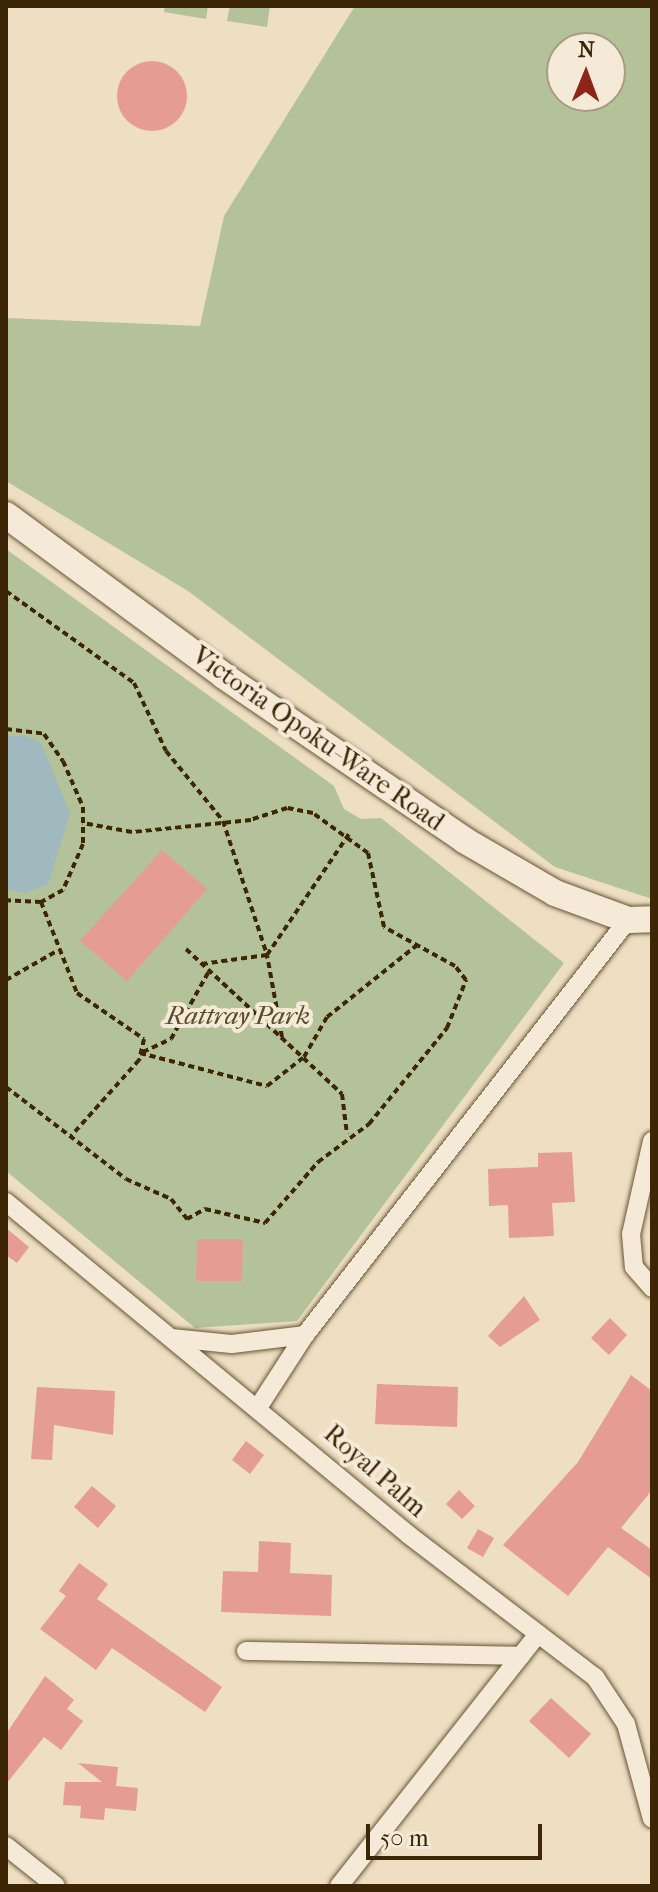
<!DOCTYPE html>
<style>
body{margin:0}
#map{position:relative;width:658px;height:1892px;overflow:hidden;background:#eedec2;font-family:"IM FELL French Canon",serif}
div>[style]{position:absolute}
.green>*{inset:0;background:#b3c298}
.water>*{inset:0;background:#9fb9bf}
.building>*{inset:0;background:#e59c93}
.round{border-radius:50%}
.path>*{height:4px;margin-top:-2px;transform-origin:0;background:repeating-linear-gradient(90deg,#3c2605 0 6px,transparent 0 10px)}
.roads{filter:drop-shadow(0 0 2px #685434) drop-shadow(0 0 2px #685434)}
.street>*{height:18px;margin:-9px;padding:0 9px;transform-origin:9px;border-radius:9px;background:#f4ead7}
.secondary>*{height:26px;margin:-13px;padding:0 13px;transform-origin:13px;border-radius:13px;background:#f4ead7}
span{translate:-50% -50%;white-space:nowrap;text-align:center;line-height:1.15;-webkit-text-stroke:8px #f4ead7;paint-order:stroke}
.street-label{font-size:26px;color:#3c2605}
.park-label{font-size:26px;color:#5a4d2a;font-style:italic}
.frame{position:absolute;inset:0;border:8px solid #3c2605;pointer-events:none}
.north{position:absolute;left:546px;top:32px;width:80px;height:80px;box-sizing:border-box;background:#f4ead7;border:2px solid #aa9c83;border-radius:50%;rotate:1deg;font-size:22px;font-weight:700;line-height:32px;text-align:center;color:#3c2605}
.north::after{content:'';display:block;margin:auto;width:28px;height:36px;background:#8f2418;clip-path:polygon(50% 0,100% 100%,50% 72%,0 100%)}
.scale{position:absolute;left:366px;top:1824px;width:176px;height:36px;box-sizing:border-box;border:4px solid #3c2605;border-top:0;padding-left:10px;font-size:24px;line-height:28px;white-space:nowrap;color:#3c2605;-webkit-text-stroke:6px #f4ead7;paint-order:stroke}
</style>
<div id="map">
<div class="green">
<div style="clip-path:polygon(165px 6px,208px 6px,206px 19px,164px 12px)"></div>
<div style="clip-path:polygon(230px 6px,270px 6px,267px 27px,227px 21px)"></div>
<div style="clip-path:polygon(evenodd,355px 6px,652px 6px,652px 899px,555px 867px,188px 591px,6px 481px,6px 318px,200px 326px,224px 216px,355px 6px,562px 48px,610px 48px,610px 96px,562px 96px,562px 48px)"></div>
<div style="clip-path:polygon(6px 549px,334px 786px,344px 809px,361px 819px,381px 818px,564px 963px,297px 1321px,195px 1328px,6px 1171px)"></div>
</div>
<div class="water">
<div style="clip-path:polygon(24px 735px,41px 743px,70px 813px,48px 885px,24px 893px,6px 888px,6px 737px)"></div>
</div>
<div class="building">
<div class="round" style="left:117px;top:61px;width:70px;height:70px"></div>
<div style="clip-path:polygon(162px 850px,207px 889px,127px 981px,80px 941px)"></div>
<div style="clip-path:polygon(572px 1152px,575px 1202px,552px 1203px,554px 1236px,509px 1238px,508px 1205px,489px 1206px,488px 1169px,538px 1167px,538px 1153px)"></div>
<div style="clip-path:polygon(6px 1228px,29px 1247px,17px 1263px,6px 1255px)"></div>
<div style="clip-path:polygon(197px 1239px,243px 1239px,242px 1281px,196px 1281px)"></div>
<div style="clip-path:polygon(524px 1296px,540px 1320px,500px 1347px,488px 1336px)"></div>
<div style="clip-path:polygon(610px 1318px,627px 1335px,609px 1355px,591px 1338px)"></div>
<div style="clip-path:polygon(631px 1375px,652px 1391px,652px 1490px,621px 1528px,652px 1550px,652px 1579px,608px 1547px,568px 1596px,503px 1545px,578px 1462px)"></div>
<div style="clip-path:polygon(377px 1384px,458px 1387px,457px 1427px,375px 1424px)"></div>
<div style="clip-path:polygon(37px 1387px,115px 1391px,113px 1435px,54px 1425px,52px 1460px,31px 1459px)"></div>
<div style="clip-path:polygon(246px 1441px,264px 1455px,250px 1474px,232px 1460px)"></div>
<div style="clip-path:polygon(92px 1486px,116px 1506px,98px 1528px,74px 1507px)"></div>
<div style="clip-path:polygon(459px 1490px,475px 1506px,462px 1519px,446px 1504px)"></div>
<div style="clip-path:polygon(478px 1529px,494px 1538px,483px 1557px,467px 1548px)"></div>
<div style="clip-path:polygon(259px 1541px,291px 1543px,290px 1573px,332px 1575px,331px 1616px,221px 1612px,223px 1571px,258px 1572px)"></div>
<div style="clip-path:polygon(79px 1563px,108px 1584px,97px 1599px,222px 1687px,205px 1712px,112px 1648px,96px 1670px,40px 1629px,66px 1596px,59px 1591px)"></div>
<div style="clip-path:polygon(45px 1676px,74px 1700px,67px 1709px,83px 1721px,61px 1750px,44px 1737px,6px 1784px,6px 1734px)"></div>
<div style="clip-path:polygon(551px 1698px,591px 1734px,569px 1758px,529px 1721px)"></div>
<div style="clip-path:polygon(78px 1763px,118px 1767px,116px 1786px,138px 1788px,136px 1811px,105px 1808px,104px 1820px,80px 1818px,81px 1806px,63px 1805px,65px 1782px,102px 1782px)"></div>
</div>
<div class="path">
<div style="left:6px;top:591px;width:158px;rotate:35.7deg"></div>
<div style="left:134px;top:683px;width:75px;rotate:64.8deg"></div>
<div style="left:166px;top:751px;width:90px;rotate:50.8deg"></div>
<div style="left:223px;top:821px;width:141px;rotate:71.8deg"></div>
<div style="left:267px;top:955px;width:66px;rotate:172.1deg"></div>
<div style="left:6px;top:729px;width:38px;rotate:7deg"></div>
<div style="left:44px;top:734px;width:33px;rotate:55deg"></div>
<div style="left:63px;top:761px;width:50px;rotate:66.5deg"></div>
<div style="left:83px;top:807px;width:37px;rotate:90deg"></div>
<div style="left:83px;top:844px;width:50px;rotate:113.5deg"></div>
<div style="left:63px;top:890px;width:25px;rotate:151deg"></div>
<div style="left:41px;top:902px;width:35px;rotate:-177deg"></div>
<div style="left:41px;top:902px;width:98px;rotate:68.4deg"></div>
<div style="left:77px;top:993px;width:81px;rotate:34.5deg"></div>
<div style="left:144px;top:1039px;width:22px;rotate:103deg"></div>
<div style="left:139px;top:1060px;width:102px;rotate:131.8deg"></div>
<div style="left:186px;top:949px;width:213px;rotate:42.9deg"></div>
<div style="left:342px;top:1094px;width:40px;rotate:82.9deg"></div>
<div style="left:6px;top:980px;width:59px;rotate:-29.6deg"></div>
<div style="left:6px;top:1028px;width:6px;rotate:90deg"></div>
<div style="left:282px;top:1037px;width:83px;rotate:-100.4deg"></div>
<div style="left:267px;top:955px;width:146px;rotate:-55.9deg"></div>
<div style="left:143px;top:1052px;width:31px;rotate:-25deg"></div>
<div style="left:171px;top:1039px;width:78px;rotate:-60.8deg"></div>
<div style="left:140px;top:1053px;width:131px;rotate:14.6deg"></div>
<div style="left:267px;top:1086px;width:47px;rotate:-38.1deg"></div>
<div style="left:304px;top:1057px;width:46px;rotate:-60.1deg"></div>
<div style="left:327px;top:1017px;width:114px;rotate:-38.6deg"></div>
<div style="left:6px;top:1087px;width:151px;rotate:37.5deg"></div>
<div style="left:126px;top:1179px;width:49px;rotate:24deg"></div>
<div style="left:171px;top:1199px;width:26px;rotate:51deg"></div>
<div style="left:187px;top:1219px;width:21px;rotate:-29deg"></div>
<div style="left:205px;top:1209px;width:62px;rotate:13.1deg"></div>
<div style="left:265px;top:1223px;width:81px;rotate:-49deg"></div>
<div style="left:318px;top:1162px;width:64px;rotate:-36.7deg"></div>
<div style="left:369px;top:1124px;width:124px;rotate:-50.9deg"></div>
<div style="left:447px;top:1028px;width:52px;rotate:-68.4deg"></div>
<div style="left:466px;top:980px;width:18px;rotate:-128deg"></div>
<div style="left:455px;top:966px;width:81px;rotate:-151.2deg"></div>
<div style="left:384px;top:927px;width:76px;rotate:-102.2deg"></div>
<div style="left:368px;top:853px;width:68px;rotate:-144deg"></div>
<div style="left:313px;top:813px;width:26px;rotate:-169deg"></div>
<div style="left:287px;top:808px;width:38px;rotate:162deg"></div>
<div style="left:251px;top:820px;width:120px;rotate:174.2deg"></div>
<div style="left:132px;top:832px;width:50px;rotate:-169.6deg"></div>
</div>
<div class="roads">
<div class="street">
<div style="left:652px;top:1141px;width:95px;rotate:102.7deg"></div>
<div style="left:631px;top:1234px;width:33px;rotate:85deg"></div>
<div style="left:634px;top:1267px;width:28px;rotate:49deg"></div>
<div style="left:6px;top:1202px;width:523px;rotate:39.57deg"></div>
<div style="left:409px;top:1535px;width:234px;rotate:37.4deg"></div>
<div style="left:595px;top:1677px;width:56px;rotate:56.6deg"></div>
<div style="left:626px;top:1724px;width:98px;rotate:74.7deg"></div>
<div style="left:171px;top:1338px;width:61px;rotate:5.6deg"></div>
<div style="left:232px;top:1344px;width:74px;rotate:-7deg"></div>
<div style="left:259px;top:1406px;width:85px;rotate:-57.1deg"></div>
<div style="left:305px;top:1335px;width:526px;rotate:-52.11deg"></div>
<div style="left:246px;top:1651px;width:275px;rotate:1deg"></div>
<div style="left:6px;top:1846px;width:64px;rotate:38.7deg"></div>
<div style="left:339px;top:1886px;width:321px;rotate:-51.7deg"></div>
</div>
<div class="secondary">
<div style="left:6px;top:515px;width:271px;rotate:36.4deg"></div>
<div style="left:224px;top:676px;width:291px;rotate:34.3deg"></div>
<div style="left:464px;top:840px;width:105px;rotate:30.2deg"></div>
<div style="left:555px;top:893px;width:78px;rotate:20.3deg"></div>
<div style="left:628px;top:920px;width:24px;rotate:-2deg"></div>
</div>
</div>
<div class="street-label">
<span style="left:318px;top:739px;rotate:35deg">Victoria Opoku-Ware Road</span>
<span style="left:375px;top:1471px;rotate:41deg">Royal Palm</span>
</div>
<div class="park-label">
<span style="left:238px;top:1016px">Rattray Park</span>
</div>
<div class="frame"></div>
<div class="north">N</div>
<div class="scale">50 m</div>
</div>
